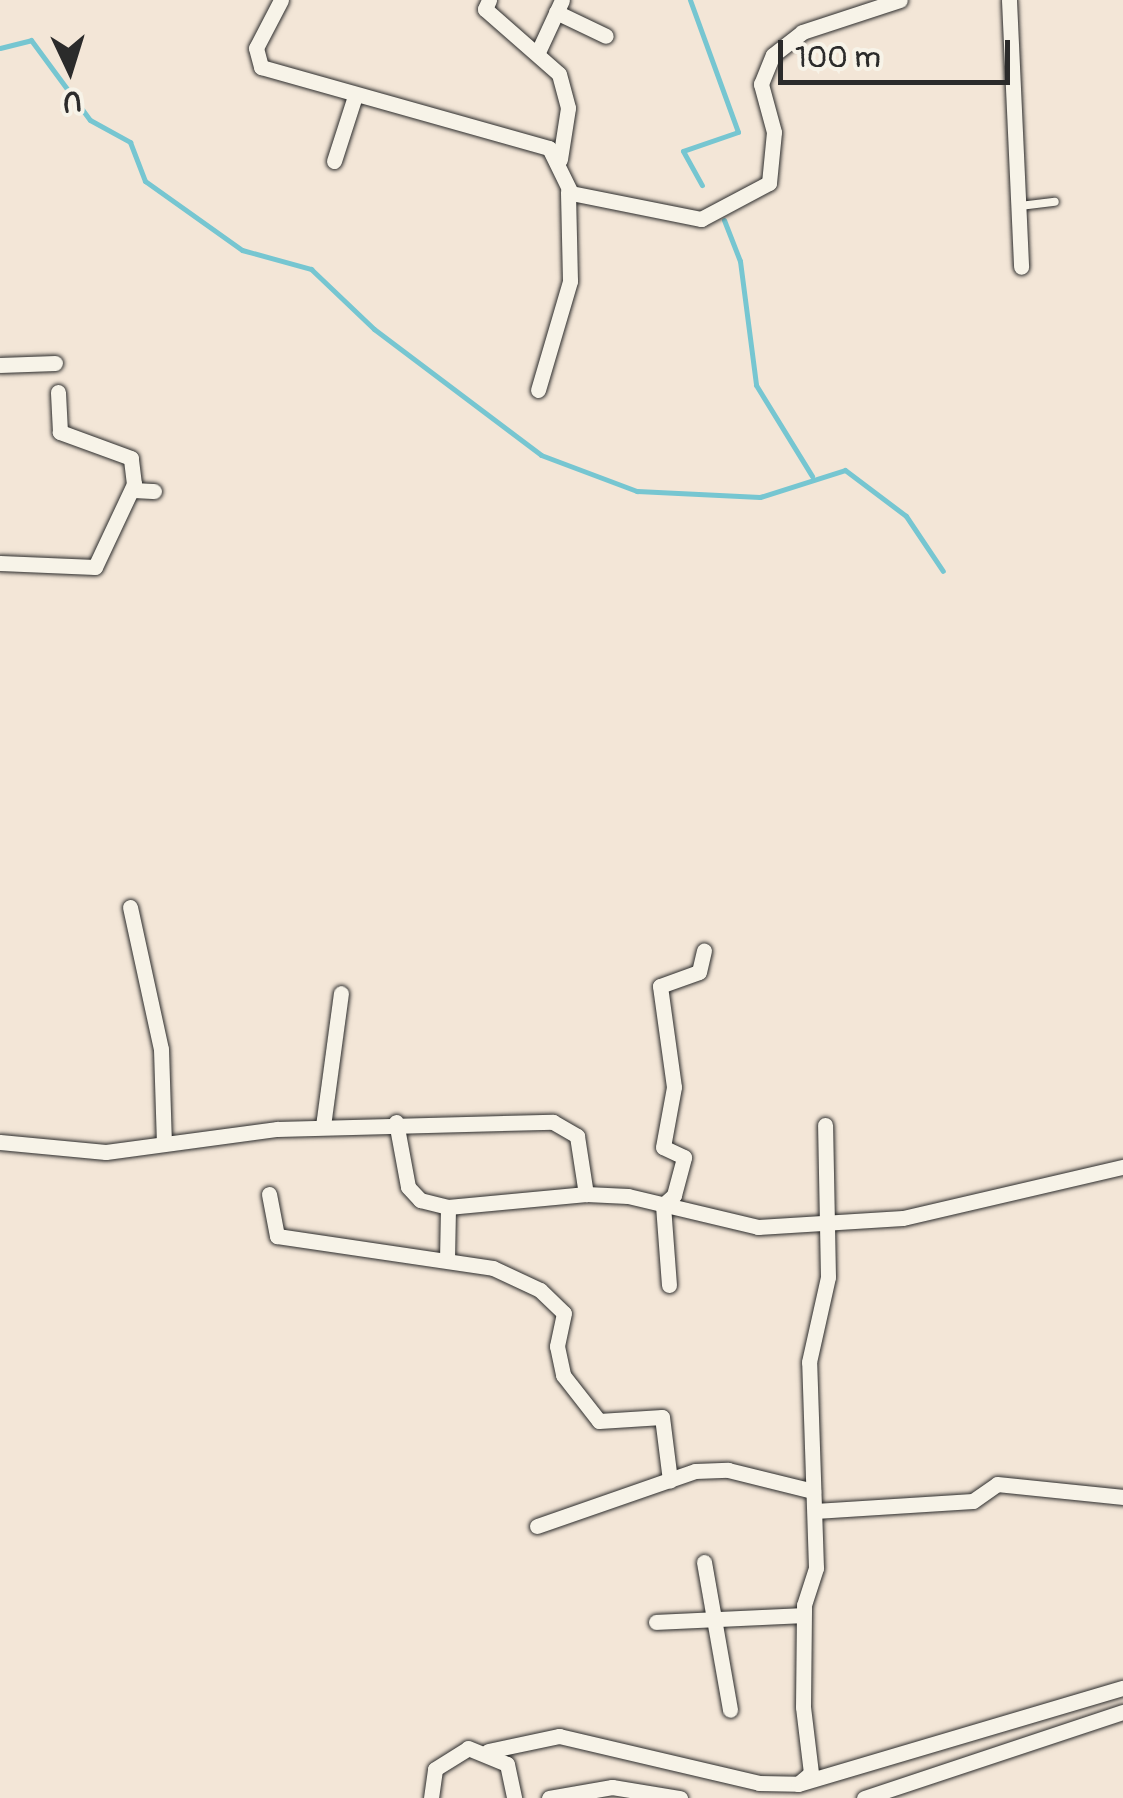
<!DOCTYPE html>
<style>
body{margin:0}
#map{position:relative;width:1123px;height:1798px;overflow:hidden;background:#f3e6d7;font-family:Pangolin,sans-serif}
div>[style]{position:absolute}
.stream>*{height:5px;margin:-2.5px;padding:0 2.5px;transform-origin:2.5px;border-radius:2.5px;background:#76c6d1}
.roads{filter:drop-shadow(0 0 2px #2b2b2b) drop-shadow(0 0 2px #2b2b2b)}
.lane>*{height:8px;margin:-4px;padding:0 4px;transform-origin:4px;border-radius:4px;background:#f7f3e8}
.street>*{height:15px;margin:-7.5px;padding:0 7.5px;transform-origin:7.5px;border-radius:7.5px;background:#f7f3e8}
span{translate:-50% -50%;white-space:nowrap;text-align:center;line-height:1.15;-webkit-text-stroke:9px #f7f3e8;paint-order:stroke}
.north{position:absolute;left:20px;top:20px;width:100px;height:100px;-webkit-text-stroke:8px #f7f3e8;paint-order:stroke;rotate:176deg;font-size:28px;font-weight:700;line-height:40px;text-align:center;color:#2b2b2b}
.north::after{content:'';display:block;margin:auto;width:35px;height:45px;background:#2b2b2b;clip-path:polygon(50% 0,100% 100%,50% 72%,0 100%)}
.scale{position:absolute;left:778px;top:40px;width:232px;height:45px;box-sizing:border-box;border:5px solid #2b2b2b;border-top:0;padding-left:12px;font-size:30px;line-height:35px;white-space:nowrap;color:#2b2b2b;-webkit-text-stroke:8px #f7f3e8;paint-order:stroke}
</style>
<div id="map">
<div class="stream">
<div style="left:690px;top:0;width:140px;rotate:70deg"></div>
<div style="left:738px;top:132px;width:58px;rotate:160.9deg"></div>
<div style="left:683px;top:151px;width:39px;rotate:61deg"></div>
<div style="left:0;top:48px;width:32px;rotate:-14deg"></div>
<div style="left:31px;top:40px;width:99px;rotate:53.6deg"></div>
<div style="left:90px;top:120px;width:46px;rotate:28.8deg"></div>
<div style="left:130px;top:142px;width:42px;rotate:69deg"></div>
<div style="left:145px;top:181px;width:119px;rotate:35.4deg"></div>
<div style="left:242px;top:250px;width:72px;rotate:15.4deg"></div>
<div style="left:311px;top:269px;width:87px;rotate:43.6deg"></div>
<div style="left:374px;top:329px;width:209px;rotate:37deg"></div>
<div style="left:541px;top:455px;width:103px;rotate:20.6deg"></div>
<div style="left:637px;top:491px;width:123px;rotate:2.8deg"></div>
<div style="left:760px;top:497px;width:89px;rotate:-17.6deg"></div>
<div style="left:845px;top:470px;width:76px;rotate:37deg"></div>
<div style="left:906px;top:516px;width:66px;rotate:56.1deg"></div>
<div style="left:724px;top:220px;width:44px;rotate:68.7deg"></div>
<div style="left:740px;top:261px;width:125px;rotate:82.6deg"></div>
<div style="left:756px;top:385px;width:107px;rotate:58.4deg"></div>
</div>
<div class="roads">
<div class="lane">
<div style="left:1020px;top:206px;width:35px;rotate:-7deg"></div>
</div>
<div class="street">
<div style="left:281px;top:0;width:54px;rotate:117.5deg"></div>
<div style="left:256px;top:48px;width:20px;rotate:75deg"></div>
<div style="left:261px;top:67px;width:299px;rotate:15.7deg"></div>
<div style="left:549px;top:148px;width:50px;rotate:63.9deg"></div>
<div style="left:571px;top:193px;width:133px;rotate:11.3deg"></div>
<div style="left:701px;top:219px;width:77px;rotate:-27.9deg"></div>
<div style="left:769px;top:183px;width:51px;rotate:-84.4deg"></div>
<div style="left:774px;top:132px;width:50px;rotate:-105.2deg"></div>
<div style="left:761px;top:84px;width:31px;rotate:-68deg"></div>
<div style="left:773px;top:55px;width:37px;rotate:-38deg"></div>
<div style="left:802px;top:32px;width:103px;rotate:-18.1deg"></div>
<div style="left:489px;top:0;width:10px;rotate:114deg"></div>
<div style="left:485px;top:9px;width:98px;rotate:41.3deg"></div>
<div style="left:559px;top:74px;width:35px;rotate:75deg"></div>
<div style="left:568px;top:108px;width:52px;rotate:98.9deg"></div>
<div style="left:1009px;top:0;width:267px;rotate:87.4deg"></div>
<div style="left:556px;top:12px;width:55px;rotate:25.6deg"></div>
<div style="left:538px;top:52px;width:57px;rotate:-65.2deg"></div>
<div style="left:334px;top:161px;width:68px;rotate:-72.1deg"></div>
<div style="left:0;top:365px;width:55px;rotate:-2.1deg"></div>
<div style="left:538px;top:390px;width:114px;rotate:-73.6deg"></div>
<div style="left:570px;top:281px;width:89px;rotate:-91.3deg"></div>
<div style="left:132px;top:490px;width:22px;rotate:3deg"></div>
<div style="left:0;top:563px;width:95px;rotate:2.4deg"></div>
<div style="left:95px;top:567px;width:92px;rotate:-64.8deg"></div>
<div style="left:134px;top:484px;width:26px;rotate:-97deg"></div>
<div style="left:131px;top:458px;width:76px;rotate:-159.9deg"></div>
<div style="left:60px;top:432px;width:40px;rotate:-92.9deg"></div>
<div style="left:130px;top:907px;width:145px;rotate:77.7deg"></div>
<div style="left:161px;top:1049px;width:93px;rotate:88.2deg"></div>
<div style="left:396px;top:1122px;width:66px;rotate:79.5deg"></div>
<div style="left:408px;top:1187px;width:18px;rotate:47deg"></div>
<div style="left:420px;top:1200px;width:29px;rotate:14deg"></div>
<div style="left:448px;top:1207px;width:139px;rotate:-5.4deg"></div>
<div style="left:323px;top:1126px;width:134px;rotate:-82.3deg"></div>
<div style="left:0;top:1142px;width:106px;rotate:5.4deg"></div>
<div style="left:106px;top:1152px;width:173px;rotate:-7.7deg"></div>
<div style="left:277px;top:1129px;width:276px;rotate:-1.5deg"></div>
<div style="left:553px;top:1122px;width:28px;rotate:30deg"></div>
<div style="left:577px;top:1136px;width:59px;rotate:81.2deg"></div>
<div style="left:586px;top:1194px;width:42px;rotate:2.7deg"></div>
<div style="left:628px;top:1196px;width:134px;rotate:13.4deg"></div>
<div style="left:758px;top:1227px;width:145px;rotate:-3.6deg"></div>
<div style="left:903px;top:1218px;width:226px;rotate:-13.1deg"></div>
<div style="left:269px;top:1194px;width:43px;rotate:79.2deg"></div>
<div style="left:277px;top:1236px;width:218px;rotate:8.4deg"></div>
<div style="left:493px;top:1268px;width:52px;rotate:25.1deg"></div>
<div style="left:540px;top:1290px;width:33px;rotate:44deg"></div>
<div style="left:564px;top:1313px;width:34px;rotate:102deg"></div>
<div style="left:557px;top:1346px;width:30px;rotate:78deg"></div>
<div style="left:563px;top:1375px;width:58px;rotate:52deg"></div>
<div style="left:599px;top:1421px;width:63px;rotate:-3.6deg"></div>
<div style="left:662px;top:1417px;width:64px;rotate:82.8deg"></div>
<div style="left:447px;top:1260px;width:53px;rotate:-88.9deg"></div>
<div style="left:669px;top:1285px;width:80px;rotate:-94.3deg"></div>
<div style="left:663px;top:1205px;width:15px;rotate:-42deg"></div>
<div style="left:674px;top:1195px;width:39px;rotate:-75deg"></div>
<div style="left:684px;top:1157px;width:23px;rotate:-155deg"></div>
<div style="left:663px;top:1147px;width:61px;rotate:-79.6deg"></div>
<div style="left:674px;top:1087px;width:102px;rotate:-97.9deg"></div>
<div style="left:660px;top:986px;width:41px;rotate:-19.7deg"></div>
<div style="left:699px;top:972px;width:22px;rotate:-77deg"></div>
<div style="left:815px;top:1511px;width:158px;rotate:-3.6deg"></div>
<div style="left:973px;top:1501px;width:29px;rotate:-35deg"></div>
<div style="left:997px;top:1484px;width:127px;rotate:5.9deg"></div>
<div style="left:537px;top:1526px;width:167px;rotate:-19.2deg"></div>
<div style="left:695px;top:1471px;width:33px;rotate:-2deg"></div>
<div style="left:728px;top:1470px;width:88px;rotate:13.9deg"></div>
<div style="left:704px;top:1562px;width:150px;rotate:80deg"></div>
<div style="left:656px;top:1622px;width:147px;rotate:-2.7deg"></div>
<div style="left:488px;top:1751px;width:73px;rotate:-11.9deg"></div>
<div style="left:559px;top:1736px;width:205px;rotate:13.2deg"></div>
<div style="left:759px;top:1783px;width:39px;rotate:1deg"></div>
<div style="left:798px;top:1784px;width:339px;rotate:-16.5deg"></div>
<div style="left:798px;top:1784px;width:17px;rotate:-40deg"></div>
<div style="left:811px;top:1773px;width:66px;rotate:-96.9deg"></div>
<div style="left:803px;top:1707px;width:102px;rotate:-89.4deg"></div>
<div style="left:804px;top:1605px;width:39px;rotate:-72deg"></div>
<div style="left:816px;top:1568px;width:206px;rotate:-91.9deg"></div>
<div style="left:809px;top:1362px;width:87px;rotate:-77.4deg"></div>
<div style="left:828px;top:1277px;width:152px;rotate:-91.1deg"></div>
<div style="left:431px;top:1798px;width:29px;rotate:-82deg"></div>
<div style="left:435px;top:1769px;width:39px;rotate:-32deg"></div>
<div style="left:468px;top:1748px;width:42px;rotate:22.3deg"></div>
<div style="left:507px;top:1764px;width:35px;rotate:78deg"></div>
<div style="left:549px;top:1798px;width:64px;rotate:-9.9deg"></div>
<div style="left:612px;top:1787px;width:69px;rotate:9.2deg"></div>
<div style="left:864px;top:1798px;width:273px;rotate:-18.4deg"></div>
</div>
</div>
<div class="north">U</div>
<div class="scale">100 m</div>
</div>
